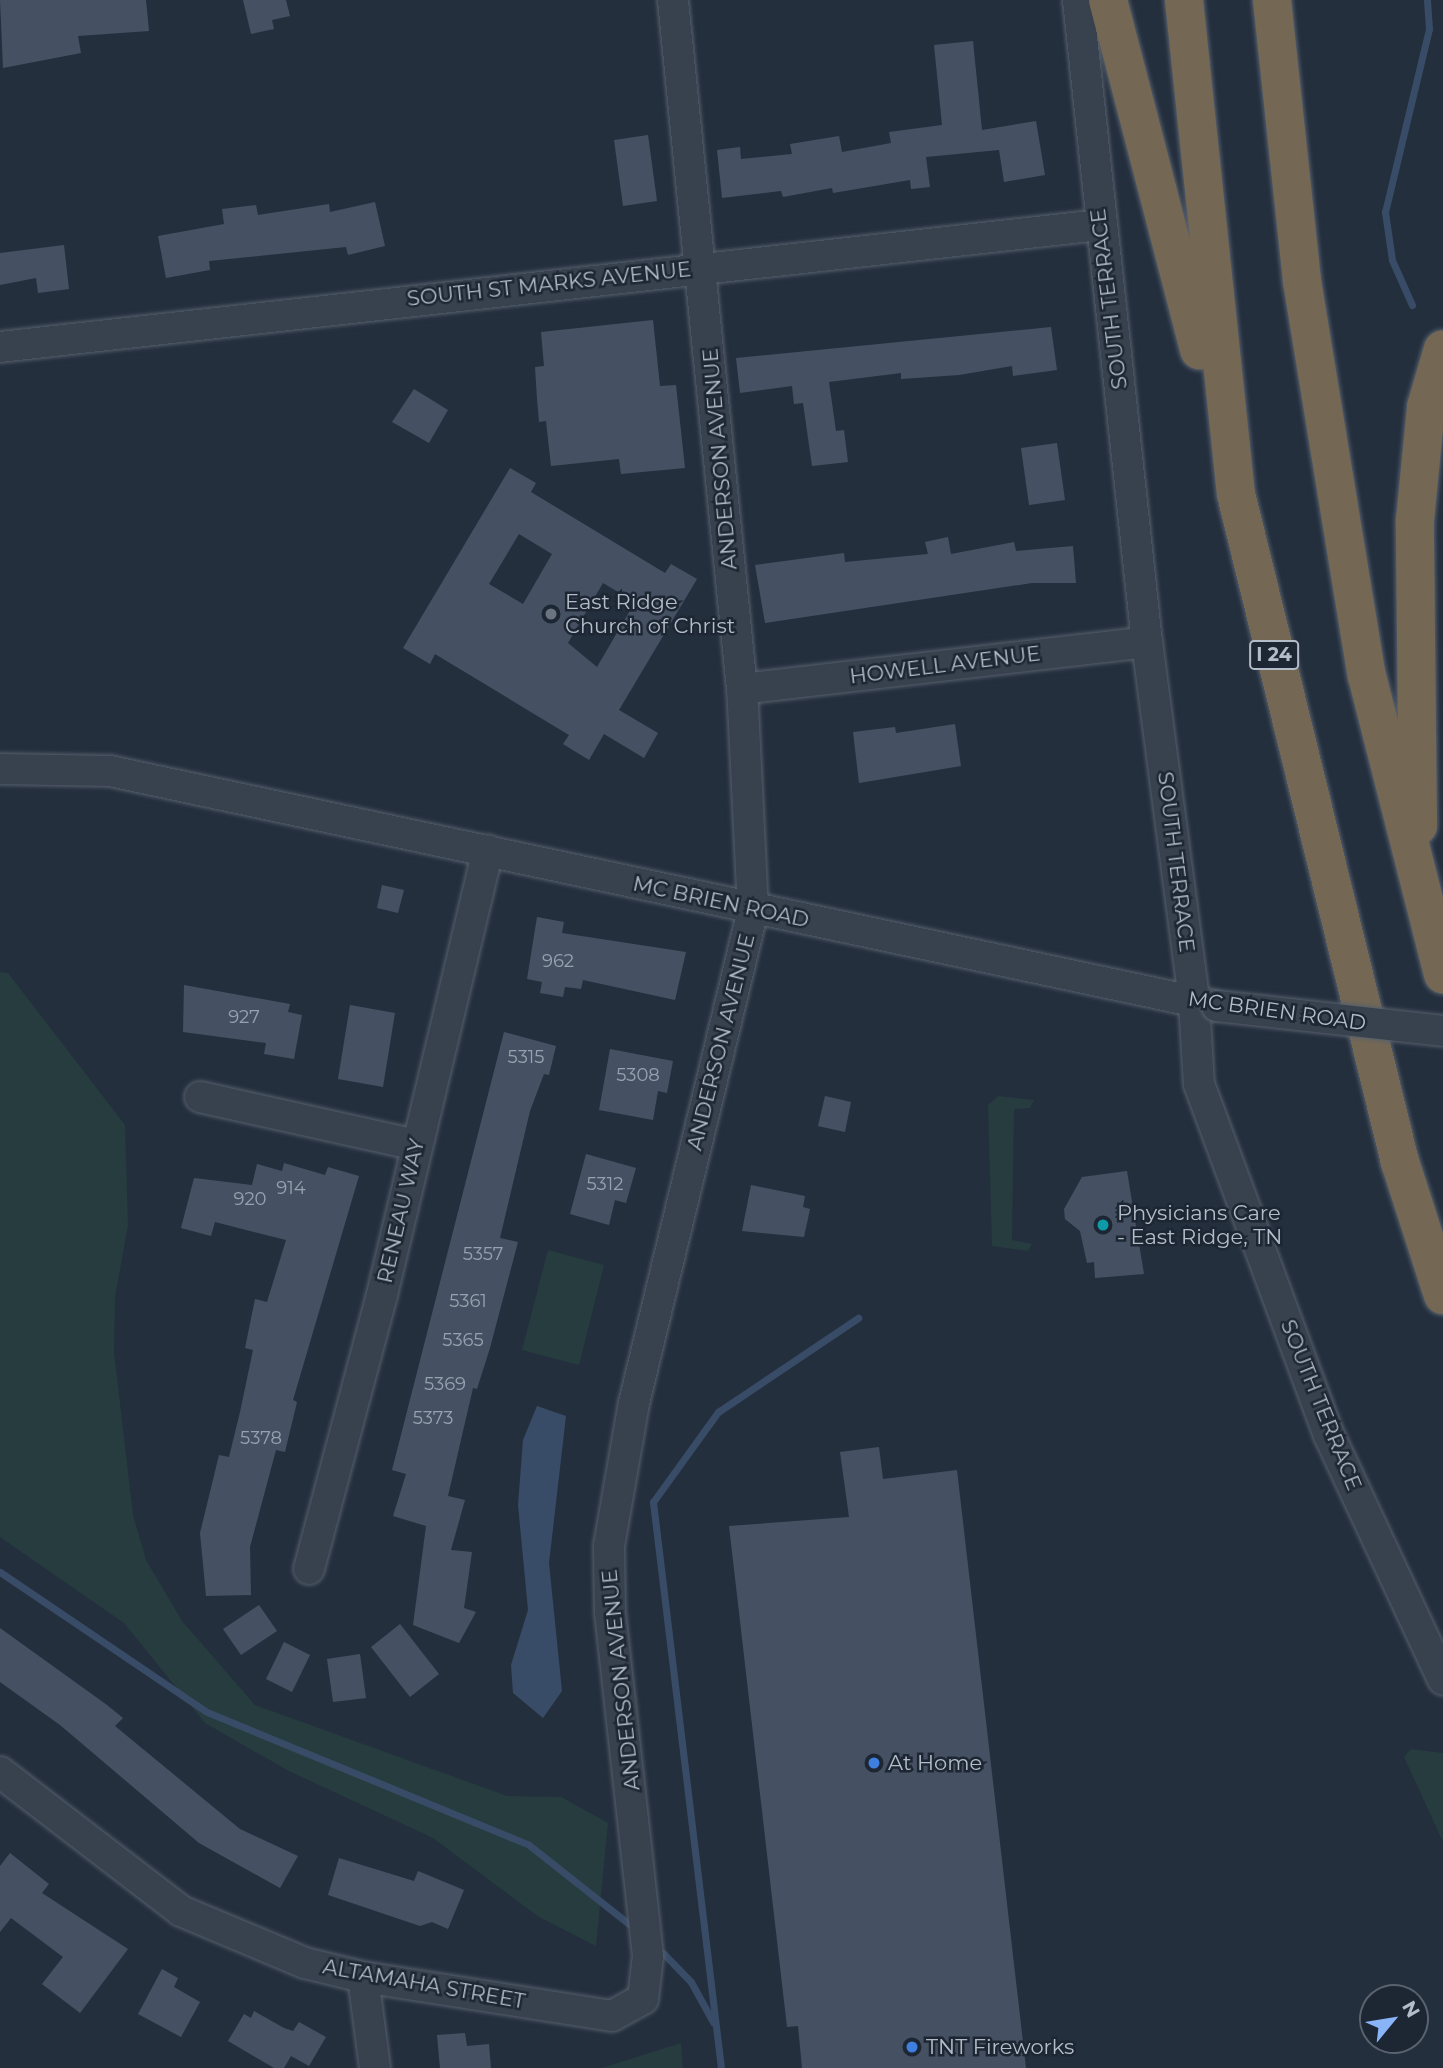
<!DOCTYPE html>
<style>
body{margin:0}
#map{position:relative;width:1443px;height:2068px;overflow:hidden;background:#242f3e;font-family:Montserrat,sans-serif}
div>[style]{position:absolute}
.green>*{inset:0;background:#263c3f}
.water>*{inset:0;background:#394c67}
.stream>*{height:7px;margin:-3.5px;padding:0 3.5px;transform-origin:3.5px;border-radius:3.5px;background:#394c67}
.building>*{inset:0;background:#455162}
.roads{filter:drop-shadow(0 0 2px #565f6c) drop-shadow(0 0 2px #565f6c)}
.minor>*{height:30px;margin:-15px;padding:0 15px;transform-origin:15px;border-radius:15px;background:#38414e}
.highway>*{height:38px;margin:-19px;padding:0 19px;transform-origin:19px;border-radius:19px;background:#746855}
.bridges{filter:drop-shadow(0 0 2px #565f6c) drop-shadow(0 0 2px #565f6c)}
.minor-bridge>*{height:30px;margin:-15px;padding:0 15px;transform-origin:15px;border-radius:15px;background:#38414e}
.dots>*{width:19px;height:19px;translate:-50% -50%;box-sizing:border-box;border:4px solid #1d2633;border-radius:50%}
span{translate:-50% -50%;white-space:nowrap;text-align:center;line-height:1.15;-webkit-text-stroke:5px #1d2633;paint-order:stroke}
.number-label{font-size:18px;color:#98a1af}
.number-label span{-webkit-text-stroke-width:0}
.shield-label span{padding:2px 5px;background:#1d2633;border:2px solid;border-radius:5px;-webkit-text-stroke-width:0}
.shield-label{font-size:19px;color:#b4bcc9;font-weight:700}
.street-label{font-size:21px;color:#b4bcc9}
.poi-label{font-size:21px;color:#b4bcc9}
.left{translate:0 -50%;text-align:left}
.north{position:absolute;left:1359px;top:1984px;width:70px;height:70px;box-sizing:border-box;background:#1d2633;border:2px solid #59626f;border-radius:50%;rotate:60deg;font-size:19px;font-weight:700;line-height:28px;text-align:center;color:#b4bcc9}
.north::after{content:'';display:block;margin:auto;width:24px;height:32px;background:#8ab4f8;clip-path:polygon(50% 0,100% 100%,50% 72%,0 100%)}
</style>
<div id="map">
<div class="green">
<div style="clip-path:polygon(0 972px,8px 973px,125px 1125px,128px 1225px,115px 1297px,114px 1352px,133px 1515px,146px 1560px,182px 1621px,255px 1705px,507px 1796px,561px 1797px,608px 1823px,596px 1946px,539px 1917px,433px 1838px,289px 1771px,205px 1723px,124px 1623px,0 1537px)"></div>
<div style="clip-path:polygon(998px 1096px,1034px 1100px,1030px 1108px,1014px 1109px,1012px 1240px,1032px 1244px,1028px 1251px,992px 1246px,988px 1105px)"></div>
<div style="clip-path:polygon(548px 1250px,604px 1265px,579px 1365px,522px 1350px)"></div>
<div style="clip-path:polygon(1411px 1749px,1443px 1753px,1443px 1842px,1404px 1757px)"></div>
<div style="clip-path:polygon(681px 2043px,683px 2068px,602px 2068px)"></div>
</div>
<div class="water">
<div style="clip-path:polygon(537px 1406px,566px 1416px,549px 1563px,562px 1691px,543px 1718px,513px 1693px,511px 1665px,528px 1610px,518px 1505px,523px 1440px)"></div>
</div>
<div class="stream">
<div style="left:1412px;top:305px;width:49px;rotate:-114deg"></div>
<div style="left:1392px;top:260px;width:49px;rotate:-98.3deg"></div>
<div style="left:1385px;top:212px;width:188px;rotate:-76.5deg"></div>
<div style="left:1429px;top:29px;width:29px;rotate:-94deg"></div>
<div style="left:0;top:1572px;width:250px;rotate:34.1deg"></div>
<div style="left:207px;top:1712px;width:348px;rotate:22.4deg"></div>
<div style="left:529px;top:1845px;width:127px;rotate:38.3deg"></div>
<div style="left:663px;top:1953px;width:40px;rotate:46deg"></div>
<div style="left:691px;top:1982px;width:46px;rotate:61.2deg"></div>
<div style="left:721px;top:2068px;width:570px;rotate:-96.85deg"></div>
<div style="left:653px;top:1502px;width:111px;rotate:-54.2deg"></div>
<div style="left:718px;top:1412px;width:169px;rotate:-33.9deg"></div>
</div>
<div class="building">
<div style="clip-path:polygon(0 0,146px 0,149px 31px,78px 36px,81px 53px,3px 68px)"></div>
<div style="clip-path:polygon(243px 0,286px 0,290px 16px,272px 20px,274px 29px,251px 34px)"></div>
<div style="clip-path:polygon(973px 41px,982px 130px,1036px 121px,1045px 175px,1004px 182px,999px 150px,926px 157px,930px 187px,911px 189px,910px 180px,833px 193px,832px 188px,783px 197px,781px 191px,722px 198px,717px 150px,740px 147px,741px 159px,792px 154px,790px 144px,839px 136px,842px 152px,891px 143px,889px 132px,942px 125px,934px 45px)"></div>
<div style="clip-path:polygon(648px 135px,657px 201px,623px 206px,614px 140px)"></div>
<div style="clip-path:polygon(375px 202px,385px 246px,348px 255px,346px 247px,209px 261px,210px 270px,166px 278px,158px 236px,224px 224px,222px 209px,256px 205px,258px 215px,329px 204px,330px 212px)"></div>
<div style="clip-path:polygon(64px 245px,69px 289px,38px 293px,36px 278px,0 285px,0 253px)"></div>
<div style="clip-path:polygon(653px 320px,660px 386px,676px 385px,685px 468px,621px 474px,619px 459px,551px 466px,546px 421px,539px 422px,537px 399px,535px 367px,544px 366px,541px 332px)"></div>
<div style="clip-path:polygon(1051px 327px,1057px 370px,1013px 376px,1012px 366px,959px 375px,901px 379px,901px 373px,829px 382px,836px 431px,844px 430px,848px 462px,812px 466px,803px 403px,794px 404px,792px 386px,740px 393px,736px 358px)"></div>
<div style="clip-path:polygon(414px 389px,448px 410px,429px 443px,392px 422px)"></div>
<div style="clip-path:polygon(1057px 443px,1065px 500px,1029px 505px,1021px 448px)"></div>
<div style="clip-path:polygon(evenodd,510px 468px,536px 483px,531px 492px,665px 573px,671px 564px,697px 579px,619px 710px,658px 733px,644px 758px,604px 734px,589px 760px,563px 744px,569px 735px,435px 654px,430px 664px,403px 648px,510px 468px,519px 534px,552px 554px,523px 604px,489px 584px,519px 534px,510px 468px,603px 583px,635px 602px,597px 667px,568px 643px,603px 583px)"></div>
<div style="clip-path:polygon(948px 537px,951px 554px,1014px 542px,1016px 551px,1073px 546px,1076px 583px,1032px 583px,765px 623px,755px 565px,844px 553px,845px 562px,928px 554px,925px 542px)"></div>
<div style="clip-path:polygon(955px 724px,961px 766px,859px 783px,853px 732px,895px 727px,896px 733px)"></div>
<div style="clip-path:polygon(382px 885px,404px 890px,398px 913px,377px 908px)"></div>
<div style="clip-path:polygon(537px 917px,564px 922px,562px 933px,686px 952px,675px 1000px,583px 980px,581px 989px,565px 987px,563px 997px,540px 993px,542px 982px,527px 979px)"></div>
<div style="clip-path:polygon(184px 985px,290px 1004px,288px 1012px,302px 1015px,294px 1059px,264px 1054px,266px 1043px,183px 1032px)"></div>
<div style="clip-path:polygon(350px 1005px,395px 1013px,383px 1087px,338px 1079px)"></div>
<div style="clip-path:polygon(504px 1032px,556px 1046px,549px 1075px,544px 1074px,530px 1111px,500px 1238px,518px 1242px,490px 1348px,477px 1389px,473px 1388px,448px 1496px,465px 1500px,451px 1550px,472px 1552px,464px 1608px,476px 1612px,459px 1643px,413px 1625px,426px 1526px,393px 1516px,406px 1474px,392px 1470px)"></div>
<div style="clip-path:polygon(610px 1049px,673px 1061px,667px 1093px,658px 1091px,653px 1120px,599px 1110px)"></div>
<div style="clip-path:polygon(825px 1096px,851px 1102px,845px 1132px,818px 1126px)"></div>
<div style="clip-path:polygon(586px 1154px,636px 1168px,626px 1203px,615px 1200px,609px 1225px,570px 1214px)"></div>
<div style="clip-path:polygon(284px 1163px,325px 1175px,328px 1167px,359px 1176px,293px 1400px,297px 1402px,285px 1452px,276px 1450px,250px 1547px,251px 1595px,206px 1596px,200px 1533px,219px 1455px,229px 1457px,240px 1412px,253px 1350px,245px 1348px,255px 1299px,267px 1302px,286px 1240px,215px 1222px,211px 1236px,181px 1228px,194px 1178px,252px 1185px,257px 1164px,282px 1171px)"></div>
<div style="clip-path:polygon(1127px 1171px,1144px 1274px,1095px 1278px,1094px 1262px,1087px 1263px,1080px 1231px,1065px 1219px,1064px 1209px,1082px 1177px)"></div>
<div style="clip-path:polygon(751px 1185px,805px 1196px,803px 1207px,810px 1209px,804px 1237px,742px 1231px)"></div>
<div style="clip-path:polygon(879px 1447px,883px 1479px,957px 1470px,1026px 2068px,802px 2068px,798px 2026px,787px 2027px,729px 1526px,849px 1517px,840px 1452px)"></div>
<div style="clip-path:polygon(259px 1605px,277px 1631px,241px 1655px,223px 1629px)"></div>
<div style="clip-path:polygon(400px 1624px,439px 1674px,410px 1697px,371px 1647px)"></div>
<div style="clip-path:polygon(0 1628px,107px 1705px,123px 1718px,115px 1726px,240px 1829px,298px 1856px,280px 1888px,199px 1843px,60px 1725px,0 1682px)"></div>
<div style="clip-path:polygon(284px 1642px,310px 1655px,292px 1692px,266px 1679px)"></div>
<div style="clip-path:polygon(360px 1654px,366px 1698px,333px 1702px,327px 1659px)"></div>
<div style="clip-path:polygon(10px 1853px,49px 1884px,42px 1893px,128px 1949px,80px 2013px,42px 1984px,63px 1957px,11px 1918px,0 1932px,0 1866px)"></div>
<div style="clip-path:polygon(339px 1858px,414px 1881px,418px 1871px,464px 1890px,448px 1929px,432px 1922px,420px 1926px,328px 1895px)"></div>
<div style="clip-path:polygon(162px 1969px,178px 1978px,174px 1987px,200px 2002px,181px 2037px,138px 2014px)"></div>
<div style="clip-path:polygon(254px 2011px,284px 2028px,293px 2031px,299px 2022px,326px 2037px,309px 2066px,291px 2056px,284px 2068px,274px 2068px,228px 2041px,244px 2014px,251px 2018px)"></div>
<div style="clip-path:polygon(465px 2033px,467px 2046px,489px 2044px,491px 2068px,440px 2068px,437px 2035px)"></div>
</div>
<div class="roads">
<div class="minor">
<div style="left:1078px;top:0;width:646px;rotate:83.87deg"></div>
<div style="left:1147px;top:642px;width:362px;rotate:82.5deg"></div>
<div style="left:1194px;top:1001px;width:83px;rotate:86.6deg"></div>
<div style="left:1199px;top:1084px;width:374px;rotate:69.7deg"></div>
<div style="left:1329px;top:1435px;width:270px;rotate:65deg"></div>
<div style="left:0;top:347px;width:1106px;rotate:-6.33deg"></div>
<div style="left:742px;top:689px;width:408px;rotate:-6.6deg"></div>
<div style="left:0;top:769px;width:110px;rotate:1deg"></div>
<div style="left:110px;top:771px;width:1126px;rotate:12deg"></div>
<div style="left:200px;top:1097px;width:221px;rotate:12.5deg"></div>
<div style="left:309px;top:1569px;width:284px;rotate:-75.1deg"></div>
<div style="left:382px;top:1295px;width:457px;rotate:-76.6deg"></div>
<div style="left:0;top:1772px;width:228px;rotate:37.5deg"></div>
<div style="left:181px;top:1911px;width:134px;rotate:22.8deg"></div>
<div style="left:305px;top:1963px;width:60px;rotate:13.6deg"></div>
<div style="left:363px;top:1977px;width:252px;rotate:8.9deg"></div>
<div style="left:612px;top:2016px;width:35px;rotate:-29deg"></div>
<div style="left:643px;top:1999px;width:43px;rotate:-83.4deg"></div>
<div style="left:648px;top:1956px;width:345px;rotate:-96.3deg"></div>
<div style="left:610px;top:1613px;width:67px;rotate:-90.9deg"></div>
<div style="left:609px;top:1546px;width:145px;rotate:-80.1deg"></div>
<div style="left:634px;top:1403px;width:507px;rotate:-76.43deg"></div>
<div style="left:753px;top:910px;width:221px;rotate:-92.8deg"></div>
<div style="left:742px;top:689px;width:692px;rotate:-95.72deg"></div>
<div style="left:363px;top:1977px;width:92px;rotate:82.5deg"></div>
</div>
<div class="highway">
<div style="left:1108px;top:0;width:362px;rotate:75.4deg"></div>
<div style="left:1184px;top:0;width:497px;rotate:84deg"></div>
<div style="left:1236px;top:494px;width:688px;rotate:76.21deg"></div>
<div style="left:1400px;top:1162px;width:140px;rotate:72.1deg"></div>
<div style="left:1272px;top:0;width:283px;rotate:83.9deg"></div>
<div style="left:1302px;top:281px;width:400px;rotate:80.7deg"></div>
<div style="left:1367px;top:676px;width:308px;rotate:75.7deg"></div>
<div style="left:1418px;top:826px;width:306px;rotate:-90.6deg"></div>
<div style="left:1415px;top:520px;width:114px;rotate:-84.4deg"></div>
<div style="left:1426px;top:407px;width:60px;rotate:-73.7deg"></div>
</div>
</div>
<div class="bridges">
<div class="minor-bridge">
<div style="left:1217px;top:1006px;width:227px;rotate:6.3deg"></div>
</div>
</div>
<div class="dots">
<div style="left:551px;top:614px;background:#6b7280"></div>
<div style="left:1103px;top:1225px;background:#0f9aa8"></div>
<div style="left:874px;top:1763px;background:#3f7fe0"></div>
<div style="left:912px;top:2047px;background:#3f7fe0"></div>
</div>
<div class="number-label">
<span style="left:558px;top:961px">962</span>
<span style="left:244px;top:1017px">927</span>
<span style="left:526px;top:1057px">5315</span>
<span style="left:638px;top:1075px">5308</span>
<span style="left:605px;top:1184px">5312</span>
<span style="left:291px;top:1188px">914</span>
<span style="left:250px;top:1199px">920</span>
<span style="left:483px;top:1254px">5357</span>
<span style="left:468px;top:1301px">5361</span>
<span style="left:463px;top:1340px">5365</span>
<span style="left:445px;top:1384px">5369</span>
<span style="left:433px;top:1418px">5373</span>
<span style="left:261px;top:1438px">5378</span>
</div>
<div class="shield-label">
<span style="left:1274px;top:655px">I 24</span>
</div>
<div class="street-label">
<span style="left:549px;top:284px;rotate:-6deg">SOUTH ST MARKS AVENUE</span>
<span style="left:1109px;top:299px;rotate:-97deg">SOUTH TERRACE</span>
<span style="left:720px;top:459px;rotate:-95deg">ANDERSON AVENUE</span>
<span style="left:945px;top:665px;rotate:-7deg">HOWELL AVENUE</span>
<span style="left:1176px;top:862px;rotate:83deg">SOUTH TERRACE</span>
<span style="left:721px;top:902px;rotate:12deg">MC BRIEN ROAD</span>
<span style="left:1277px;top:1011px;rotate:8deg">MC BRIEN ROAD</span>
<span style="left:721px;top:1042px;rotate:-76deg">ANDERSON AVENUE</span>
<span style="left:401px;top:1211px;rotate:-77deg">RENEAU WAY</span>
<span style="left:1321px;top:1405px;rotate:68deg">SOUTH TERRACE</span>
<span style="left:621px;top:1680px;rotate:-96deg">ANDERSON AVENUE</span>
<span style="left:424px;top:1984px;rotate:10deg">ALTAMAHA STREET</span>
</div>
<div class="poi-label">
<span class="left" style="left:565px;top:614px">East Ridge<br>Church of Christ</span>
<span class="left" style="left:1117px;top:1225px">Physicians Care<br>- East Ridge, TN</span>
<span class="left" style="left:888px;top:1763px">At Home</span>
<span class="left" style="left:926px;top:2047px">TNT Fireworks</span>
</div>
<div class="north">N</div>
</div>
